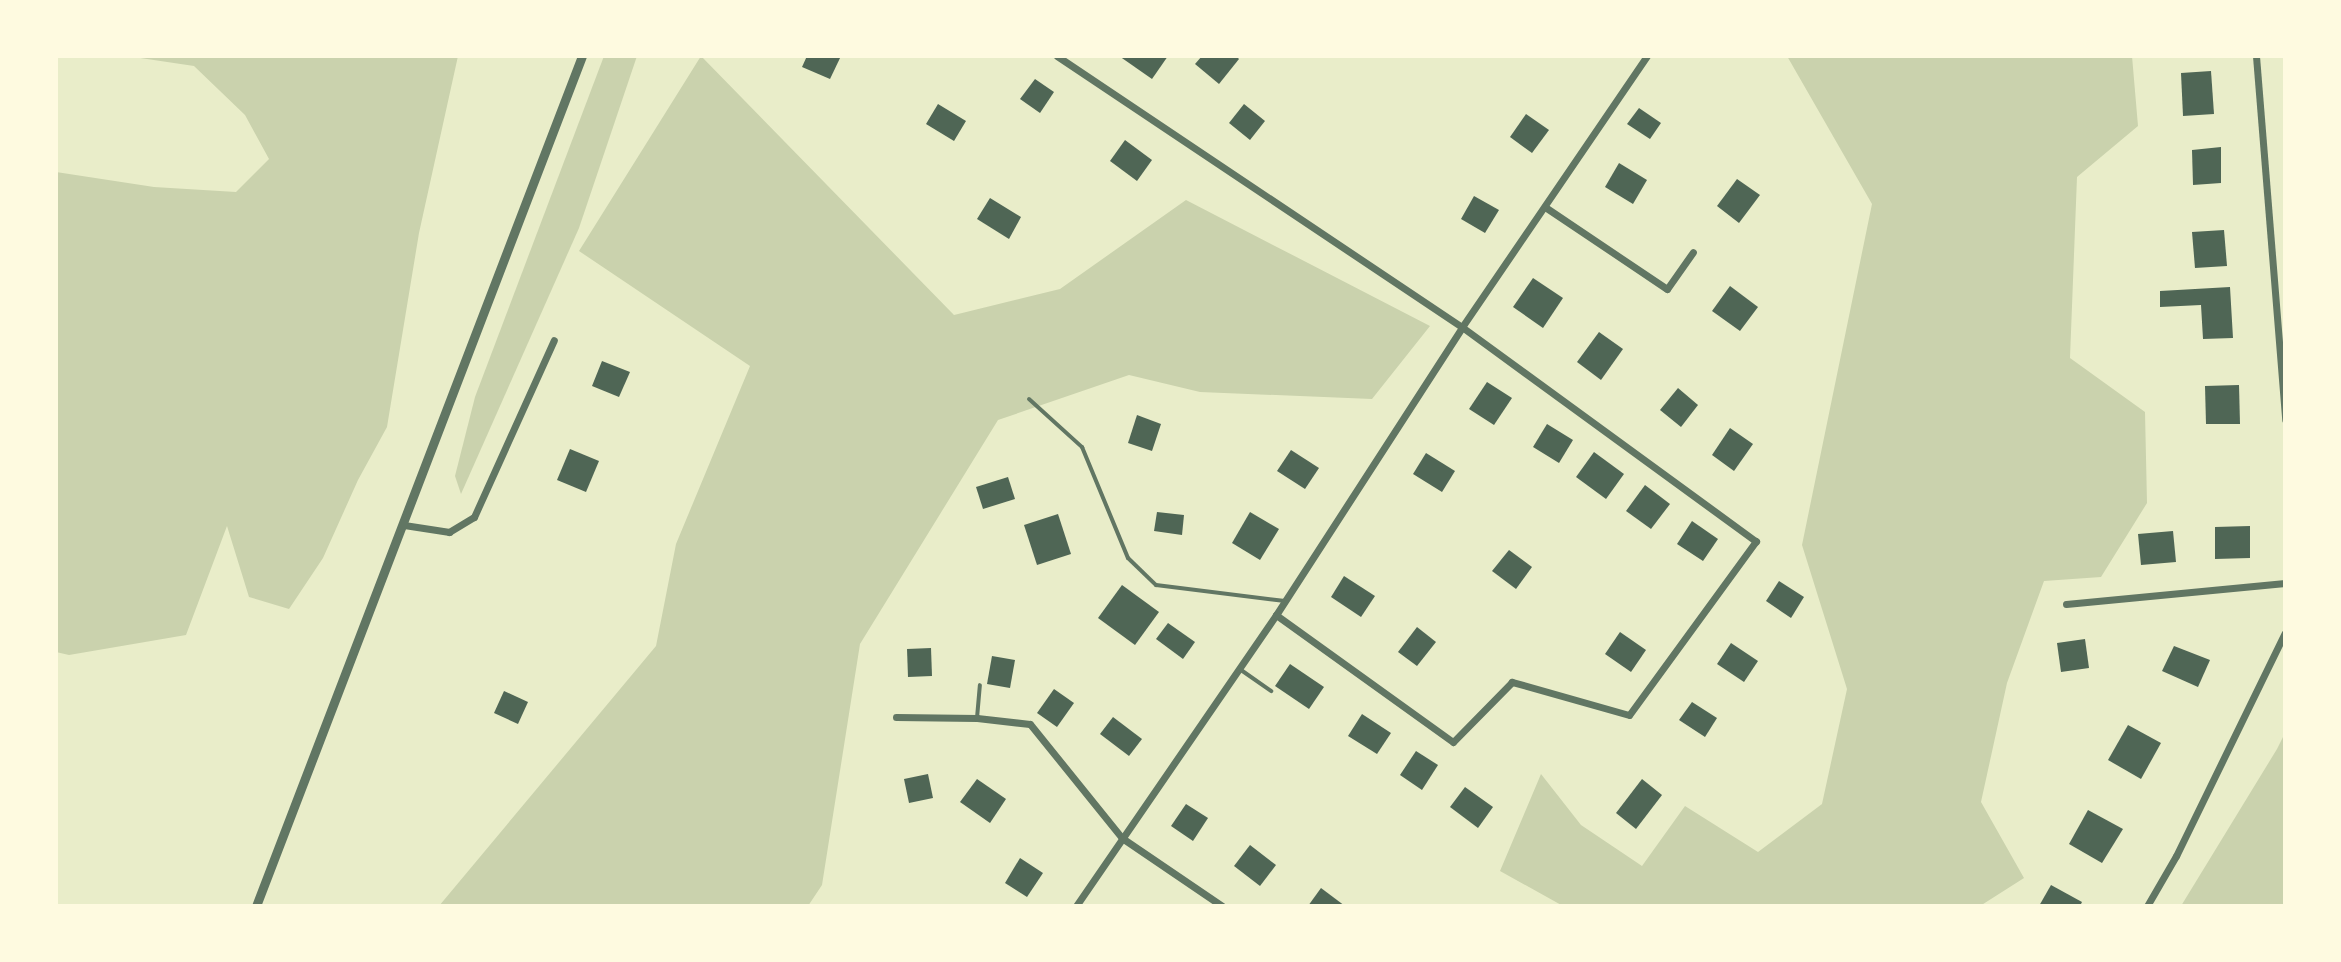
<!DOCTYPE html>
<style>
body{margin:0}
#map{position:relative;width:2341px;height:962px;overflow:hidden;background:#e9edc9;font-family:Raleway,sans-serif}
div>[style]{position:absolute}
.green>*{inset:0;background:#cad2ad}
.building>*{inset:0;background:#4f6655}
.service>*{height:4px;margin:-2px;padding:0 2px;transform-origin:2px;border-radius:2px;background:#617663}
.minor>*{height:7px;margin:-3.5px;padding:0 3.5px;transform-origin:3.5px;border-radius:3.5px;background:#617663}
.tertiary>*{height:9px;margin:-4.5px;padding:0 4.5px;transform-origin:4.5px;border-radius:4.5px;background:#617663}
span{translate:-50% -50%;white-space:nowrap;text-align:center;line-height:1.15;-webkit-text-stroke:6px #fefae0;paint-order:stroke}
.frame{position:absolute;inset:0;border:58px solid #fefae0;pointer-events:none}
</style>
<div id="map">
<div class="green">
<div style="clip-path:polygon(127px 56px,458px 56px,419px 233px,387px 427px,358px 480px,323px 558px,289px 609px,249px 597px,227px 526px,186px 635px,69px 655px,56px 652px,56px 172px,154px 187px,236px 192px,269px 159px,245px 115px,194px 66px)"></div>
<div style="clip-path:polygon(604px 56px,637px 56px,579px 228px,461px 494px,455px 476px,475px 397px)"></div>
<div style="clip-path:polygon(701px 56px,954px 315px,1060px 289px,1186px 200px,1430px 326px,1372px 399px,1200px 392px,1129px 375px,998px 420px,860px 644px,822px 885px,808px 906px,439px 906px,656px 646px,676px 544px,750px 366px,579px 251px)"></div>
<div style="clip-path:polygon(1787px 56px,2132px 56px,2138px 126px,2077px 177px,2070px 358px,2145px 412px,2147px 503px,2101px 577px,2044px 581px,2007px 683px,1981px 802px,2024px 878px,1980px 906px,1563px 906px,1500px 871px,1541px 774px,1581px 825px,1642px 866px,1685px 806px,1758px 852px,1822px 804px,1847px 689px,1802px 545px,1872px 204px)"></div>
<div style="clip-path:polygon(2285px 733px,2285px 906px,2181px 906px,2277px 749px)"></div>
</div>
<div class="building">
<div style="clip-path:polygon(807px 56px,841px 56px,830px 79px,802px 67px)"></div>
<div style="clip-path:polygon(1119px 56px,1168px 56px,1152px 79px)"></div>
<div style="clip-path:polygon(1202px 56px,1236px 56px,1239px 59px,1219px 84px,1195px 64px)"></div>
<div style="clip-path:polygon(2211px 71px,2214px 114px,2183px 116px,2181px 73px)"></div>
<div style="clip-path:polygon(1035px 79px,1054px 92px,1040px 113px,1020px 99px)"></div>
<div style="clip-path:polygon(938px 104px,966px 121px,954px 141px,926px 124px)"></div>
<div style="clip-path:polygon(1244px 104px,1265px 121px,1250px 140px,1229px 123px)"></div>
<div style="clip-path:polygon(1639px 108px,1661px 123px,1650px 139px,1627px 124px)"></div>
<div style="clip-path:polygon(1526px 114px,1549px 130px,1532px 153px,1510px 137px)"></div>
<div style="clip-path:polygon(1125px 140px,1152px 160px,1137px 181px,1110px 161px)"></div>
<div style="clip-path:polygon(2221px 147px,2221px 183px,2193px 185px,2192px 150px)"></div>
<div style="clip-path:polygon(1619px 163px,1647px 180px,1633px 204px,1605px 187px)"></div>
<div style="clip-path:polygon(1737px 179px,1760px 195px,1739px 223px,1717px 206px)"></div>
<div style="clip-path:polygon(1474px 196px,1499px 210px,1485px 233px,1461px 219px)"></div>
<div style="clip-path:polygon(990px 198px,1021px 217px,1009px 239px,977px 219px)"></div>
<div style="clip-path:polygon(2224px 230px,2227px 266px,2195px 268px,2192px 232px)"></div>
<div style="clip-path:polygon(1533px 278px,1563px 298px,1543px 328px,1513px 307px)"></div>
<div style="clip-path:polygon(1730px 286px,1758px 307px,1740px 331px,1712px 311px)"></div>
<div style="clip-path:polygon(2230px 287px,2233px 338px,2203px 339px,2201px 305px,2160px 307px,2160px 291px)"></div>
<div style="clip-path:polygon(1599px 332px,1623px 349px,1601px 380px,1577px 362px)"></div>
<div style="clip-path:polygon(602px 361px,630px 372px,619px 397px,592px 386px)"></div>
<div style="clip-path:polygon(1487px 382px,1512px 398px,1494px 425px,1469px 409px)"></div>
<div style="clip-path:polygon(2239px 385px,2240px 424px,2206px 424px,2205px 386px)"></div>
<div style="clip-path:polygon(1678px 388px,1698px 405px,1681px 427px,1660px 410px)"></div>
<div style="clip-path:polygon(1137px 415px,1161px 424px,1152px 451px,1128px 443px)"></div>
<div style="clip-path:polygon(1547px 424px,1573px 440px,1559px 463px,1533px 447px)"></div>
<div style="clip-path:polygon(1730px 428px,1753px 444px,1734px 471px,1712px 455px)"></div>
<div style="clip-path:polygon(570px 449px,599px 461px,586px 492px,557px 480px)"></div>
<div style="clip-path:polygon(1291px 450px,1319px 468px,1305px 489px,1277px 471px)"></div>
<div style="clip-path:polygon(1594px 452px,1624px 474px,1606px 499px,1576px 477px)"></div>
<div style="clip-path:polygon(1426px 453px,1455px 471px,1442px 492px,1413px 474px)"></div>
<div style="clip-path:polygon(1008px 477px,1015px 499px,983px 509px,976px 487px)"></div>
<div style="clip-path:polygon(1645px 485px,1670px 504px,1651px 529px,1626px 511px)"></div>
<div style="clip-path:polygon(1157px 512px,1184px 515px,1182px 535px,1154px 531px)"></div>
<div style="clip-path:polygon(1250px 512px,1279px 529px,1260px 560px,1232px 543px)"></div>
<div style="clip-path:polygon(1058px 514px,1071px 554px,1037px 565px,1024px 525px)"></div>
<div style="clip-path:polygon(1692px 521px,1718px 539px,1703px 561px,1677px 544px)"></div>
<div style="clip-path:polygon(2250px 526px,2250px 558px,2215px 559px,2215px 527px)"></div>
<div style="clip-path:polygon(2173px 531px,2176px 562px,2141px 565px,2138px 534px)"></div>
<div style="clip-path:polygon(1509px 550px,1532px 567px,1516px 589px,1492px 571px)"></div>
<div style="clip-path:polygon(1344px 576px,1375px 596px,1361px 617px,1331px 597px)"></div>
<div style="clip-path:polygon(1779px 581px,1804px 597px,1791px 618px,1766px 601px)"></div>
<div style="clip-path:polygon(1122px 585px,1159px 612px,1135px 645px,1098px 618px)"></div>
<div style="clip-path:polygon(1168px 623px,1195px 642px,1183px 659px,1156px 639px)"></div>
<div style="clip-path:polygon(1417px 627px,1436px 642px,1417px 666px,1398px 652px)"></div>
<div style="clip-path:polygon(1620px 632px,1646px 650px,1631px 672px,1605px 654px)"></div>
<div style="clip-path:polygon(2085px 639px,2089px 668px,2061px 672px,2057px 643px)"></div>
<div style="clip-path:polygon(1731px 643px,1758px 661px,1744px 682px,1717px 664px)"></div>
<div style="clip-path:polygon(2174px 646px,2210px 660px,2198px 687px,2162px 671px)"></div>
<div style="clip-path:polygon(931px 648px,932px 676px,908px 677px,907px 649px)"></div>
<div style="clip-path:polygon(992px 656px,1015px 660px,1010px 688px,987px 684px)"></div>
<div style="clip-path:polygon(1290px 664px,1324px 687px,1309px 709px,1275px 686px)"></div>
<div style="clip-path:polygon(1054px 689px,1074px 703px,1057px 727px,1037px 713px)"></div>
<div style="clip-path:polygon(504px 691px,528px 702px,518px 724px,494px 713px)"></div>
<div style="clip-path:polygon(1692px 702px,1717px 718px,1705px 737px,1679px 720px)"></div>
<div style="clip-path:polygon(1362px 714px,1391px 733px,1377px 754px,1348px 736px)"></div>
<div style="clip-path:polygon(1113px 717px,1142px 739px,1129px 756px,1100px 734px)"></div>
<div style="clip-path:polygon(2128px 725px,2161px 743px,2141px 779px,2108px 760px)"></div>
<div style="clip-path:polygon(1416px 751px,1438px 765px,1422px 790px,1400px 775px)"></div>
<div style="clip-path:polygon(928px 774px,933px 798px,909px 803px,904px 779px)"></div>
<div style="clip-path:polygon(977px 779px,1006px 799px,990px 823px,960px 802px)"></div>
<div style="clip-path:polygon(1642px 779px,1662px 795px,1636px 829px,1616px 813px)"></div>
<div style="clip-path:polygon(1465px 787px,1493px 807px,1478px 828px,1450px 807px)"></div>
<div style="clip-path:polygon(1186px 804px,1208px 818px,1193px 841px,1171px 826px)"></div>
<div style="clip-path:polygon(2088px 810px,2123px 829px,2102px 863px,2069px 844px)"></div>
<div style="clip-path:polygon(1250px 845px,1276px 865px,1260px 886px,1234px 866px)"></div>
<div style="clip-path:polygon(1020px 858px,1043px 873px,1027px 897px,1005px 883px)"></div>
<div style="clip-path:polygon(2051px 885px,2082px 902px,2080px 906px,2039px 906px)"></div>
<div style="clip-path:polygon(1321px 888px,1345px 906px,1308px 906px)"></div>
</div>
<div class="service">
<div style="left:1029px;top:399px;width:72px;rotate:42.2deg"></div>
<div style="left:1082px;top:447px;width:120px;rotate:67.5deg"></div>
<div style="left:1128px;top:558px;width:39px;rotate:44deg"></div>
<div style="left:1156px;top:585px;width:130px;rotate:7.1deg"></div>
<div style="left:1241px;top:670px;width:37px;rotate:35deg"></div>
<div style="left:977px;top:718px;width:33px;rotate:-85deg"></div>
</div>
<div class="minor">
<div style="left:1057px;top:56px;width:487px;rotate:33.8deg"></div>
<div style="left:1462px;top:327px;width:364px;rotate:36.1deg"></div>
<div style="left:1756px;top:541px;width:215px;rotate:126.1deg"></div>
<div style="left:1629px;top:715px;width:122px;rotate:-164.2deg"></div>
<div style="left:1512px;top:682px;width:84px;rotate:134.5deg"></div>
<div style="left:1453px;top:742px;width:218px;rotate:-144.3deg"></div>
<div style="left:2256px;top:56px;width:365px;rotate:85.4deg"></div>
<div style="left:1545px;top:207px;width:147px;rotate:33.9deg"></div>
<div style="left:1667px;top:289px;width:45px;rotate:-54.9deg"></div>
<div style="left:404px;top:525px;width:46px;rotate:8.8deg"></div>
<div style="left:449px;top:532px;width:29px;rotate:-31deg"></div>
<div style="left:474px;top:517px;width:194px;rotate:-65.7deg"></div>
<div style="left:2066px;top:604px;width:220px;rotate:-5.5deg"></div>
<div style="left:896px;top:717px;width:81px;rotate:0.7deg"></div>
<div style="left:977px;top:718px;width:53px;rotate:6.5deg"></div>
<div style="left:1030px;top:724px;width:146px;rotate:51.1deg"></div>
<div style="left:1122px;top:838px;width:121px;rotate:34.2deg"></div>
<div style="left:1076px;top:906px;width:353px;rotate:-55.5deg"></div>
<div style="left:1276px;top:615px;width:343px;rotate:-57.1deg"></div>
<div style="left:1462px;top:327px;width:328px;rotate:-55.7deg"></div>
<div style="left:2147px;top:906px;width:58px;rotate:-59.9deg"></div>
<div style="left:2176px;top:856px;width:248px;rotate:-64deg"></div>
</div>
<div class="tertiary">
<div style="left:256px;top:906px;width:910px;rotate:-69.02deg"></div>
</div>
<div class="frame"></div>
</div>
